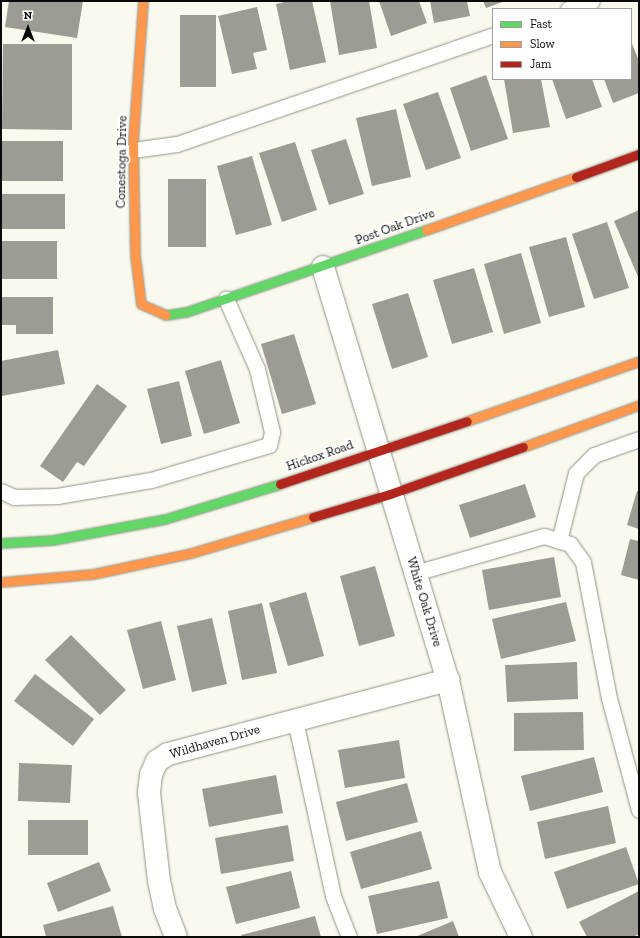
<!DOCTYPE html>
<style>
body{margin:0}
#map{position:relative;width:640px;height:938px;overflow:hidden;background:#f9faed;font-family:"Zilla Slab",serif}
div>[style]{position:absolute}
.building>*{inset:0;background:#9c9b94}
.roads{filter:drop-shadow(0 0 1px #92928c) drop-shadow(0 0 1px #92928c)}
.lane>*{height:15px;margin:-7.5px;padding:0 7.5px;transform-origin:7.5px;border-radius:7.5px;background:#fefefc}
.street>*{height:22px;margin:-11px;padding:0 11px;transform-origin:11px;border-radius:11px;background:#fefefc}
.fast>*{height:9px;margin:-4.5px;padding:0 4.5px;transform-origin:4.5px;border-radius:4.5px;background:#63d668}
.slow>*{height:9px;margin:-4.5px;padding:0 4.5px;transform-origin:4.5px;border-radius:4.5px;background:#ff974d}
.jam>*{height:9px;margin:-4.5px;padding:0 4.5px;transform-origin:4.5px;border-radius:4.5px;background:#b3261e}
span{translate:-50% -50%;white-space:nowrap;text-align:center;line-height:1.15;-webkit-text-stroke:4px #fff;paint-order:stroke}
.street-label{font-size:13px;color:#0a0a0a}
.frame{position:absolute;inset:0;border:2px solid #0a0a0a;pointer-events:none}
.legend{position:absolute;left:492px;top:8px;width:140px;height:72px;box-sizing:border-box;background:#fff;border:1px solid #9d9d9d;margin:0;padding:5px 7px;list-style:none;font-size:12px;color:#0a0a0a}
.legend li{display:flex;align-items:center;gap:8px;height:20px}
.legend b{width:20px;border:1px solid #9d9d9d}
.north{position:absolute;left:8px;top:8px;width:40px;height:40px;-webkit-text-stroke:3px #fff;paint-order:stroke;rotate:0deg;font-size:11px;font-weight:700;line-height:16px;text-align:center;color:#0a0a0a}
.north::after{content:'';display:block;margin:auto;width:14px;height:18px;background:#0a0a0a;clip-path:polygon(50% 0,100% 100%,50% 72%,0 100%)}
</style>
<div id="map">
<div class="building">
<div style="clip-path:polygon(9px 1px,83px 1px,77px 38px,5px 27px)"></div>
<div style="clip-path:polygon(289px 1px,312px 1px,326px 62px,290px 70px,276px 4px)"></div>
<div style="clip-path:polygon(330px 1px,369px 1px,377px 48px,339px 55px)"></div>
<div style="clip-path:polygon(379px 1px,419px 1px,427px 23px,391px 36px)"></div>
<div style="clip-path:polygon(430px 1px,467px 1px,470px 16px,434px 23px)"></div>
<div style="clip-path:polygon(483px 1px,505px 1px,486px 8px)"></div>
<div style="clip-path:polygon(257px 7px,267px 50px,253px 53px,257px 69px,232px 74px,218px 16px)"></div>
<div style="clip-path:polygon(180px 15px,216px 15px,216px 87px,180px 87px)"></div>
<div style="clip-path:polygon(631px 41px,639px 61px,639px 93px,613px 103px,604px 79px,631px 79px)"></div>
<div style="clip-path:polygon(3px 44px,72px 44px,72px 130px,2px 129px)"></div>
<div style="clip-path:polygon(486px 75px,508px 139px,471px 151px,450px 88px)"></div>
<div style="clip-path:polygon(504px 79px,541px 79px,550px 127px,513px 133px)"></div>
<div style="clip-path:polygon(552px 79px,592px 79px,602px 107px,566px 119px)"></div>
<div style="clip-path:polygon(438px 92px,461px 158px,426px 170px,403px 104px)"></div>
<div style="clip-path:polygon(396px 109px,411px 177px,372px 186px,356px 118px)"></div>
<div style="clip-path:polygon(346px 139px,364px 194px,329px 205px,311px 150px)"></div>
<div style="clip-path:polygon(1px 141px,63px 141px,63px 181px,1px 181px)"></div>
<div style="clip-path:polygon(295px 142px,317px 210px,282px 222px,259px 153px)"></div>
<div style="clip-path:polygon(252px 156px,272px 225px,236px 235px,217px 166px)"></div>
<div style="clip-path:polygon(168px 179px,206px 179px,206px 247px,168px 247px)"></div>
<div style="clip-path:polygon(1px 194px,65px 194px,65px 229px,1px 229px)"></div>
<div style="clip-path:polygon(639px 210px,639px 279px,614px 221px)"></div>
<div style="clip-path:polygon(607px 222px,629px 288px,594px 299px,572px 234px)"></div>
<div style="clip-path:polygon(566px 237px,585px 307px,549px 317px,529px 247px)"></div>
<div style="clip-path:polygon(1px 241px,57px 241px,57px 279px,1px 279px)"></div>
<div style="clip-path:polygon(521px 253px,541px 323px,504px 334px,484px 264px)"></div>
<div style="clip-path:polygon(474px 268px,493px 332px,452px 344px,433px 280px)"></div>
<div style="clip-path:polygon(408px 293px,428px 357px,392px 369px,372px 304px)"></div>
<div style="clip-path:polygon(1px 297px,53px 297px,53px 334px,16px 334px,16px 325px,1px 325px)"></div>
<div style="clip-path:polygon(294px 334px,316px 404px,282px 414px,261px 344px)"></div>
<div style="clip-path:polygon(58px 350px,65px 384px,2px 396px,1px 361px)"></div>
<div style="clip-path:polygon(221px 360px,240px 423px,204px 434px,185px 371px)"></div>
<div style="clip-path:polygon(179px 381px,192px 436px,161px 444px,147px 389px)"></div>
<div style="clip-path:polygon(97px 384px,127px 406px,84px 466px,77px 462px,63px 482px,40px 466px)"></div>
<div style="clip-path:polygon(525px 484px,536px 517px,470px 538px,459px 505px)"></div>
<div style="clip-path:polygon(637px 491px,639px 491px,639px 529px,627px 525px)"></div>
<div style="clip-path:polygon(630px 539px,639px 541px,639px 580px,621px 575px)"></div>
<div style="clip-path:polygon(554px 557px,561px 597px,489px 610px,482px 570px)"></div>
<div style="clip-path:polygon(375px 566px,395px 636px,359px 646px,340px 576px)"></div>
<div style="clip-path:polygon(306px 592px,324px 656px,288px 666px,269px 603px)"></div>
<div style="clip-path:polygon(566px 602px,576px 641px,501px 659px,492px 619px)"></div>
<div style="clip-path:polygon(262px 603px,277px 673px,242px 680px,228px 611px)"></div>
<div style="clip-path:polygon(212px 618px,227px 684px,192px 692px,177px 626px)"></div>
<div style="clip-path:polygon(161px 621px,176px 680px,143px 689px,127px 630px)"></div>
<div style="clip-path:polygon(71px 635px,126px 690px,100px 715px,45px 660px)"></div>
<div style="clip-path:polygon(577px 662px,578px 699px,507px 702px,505px 665px)"></div>
<div style="clip-path:polygon(35px 674px,94px 719px,73px 746px,14px 701px)"></div>
<div style="clip-path:polygon(583px 712px,584px 750px,514px 751px,514px 713px)"></div>
<div style="clip-path:polygon(399px 740px,405px 778px,345px 788px,338px 750px)"></div>
<div style="clip-path:polygon(594px 757px,603px 792px,530px 811px,521px 776px)"></div>
<div style="clip-path:polygon(19px 763px,72px 765px,70px 803px,18px 801px)"></div>
<div style="clip-path:polygon(276px 775px,283px 813px,209px 827px,202px 789px)"></div>
<div style="clip-path:polygon(407px 783px,418px 822px,346px 841px,336px 802px)"></div>
<div style="clip-path:polygon(608px 806px,616px 843px,545px 859px,537px 822px)"></div>
<div style="clip-path:polygon(28px 820px,88px 820px,88px 855px,28px 855px)"></div>
<div style="clip-path:polygon(288px 825px,294px 861px,221px 874px,215px 838px)"></div>
<div style="clip-path:polygon(421px 831px,432px 869px,361px 889px,350px 852px)"></div>
<div style="clip-path:polygon(626px 847px,639px 884px,567px 909px,554px 872px)"></div>
<div style="clip-path:polygon(99px 862px,111px 891px,58px 912px,47px 883px)"></div>
<div style="clip-path:polygon(291px 871px,300px 908px,236px 924px,226px 887px)"></div>
<div style="clip-path:polygon(439px 881px,448px 918px,377px 934px,368px 896px)"></div>
<div style="clip-path:polygon(639px 891px,639px 934px,633px 937px,587px 937px,579px 922px)"></div>
<div style="clip-path:polygon(113px 906px,122px 937px,46px 937px,43px 925px)"></div>
<div style="clip-path:polygon(315px 916px,321px 937px,242px 937px,241px 935px)"></div>
<div style="clip-path:polygon(453px 921px,459px 937px,415px 937px)"></div>
</div>
<div class="roads">
<div class="lane">
<div style="left:568px;top:9px;width:25px;rotate:-18deg"></div>
<div style="left:133px;top:150px;width:44px;rotate:-7.8deg"></div>
<div style="left:177px;top:144px;width:334px;rotate:-19deg"></div>
<div style="left:1px;top:491px;width:14px;rotate:25deg"></div>
<div style="left:14px;top:497px;width:43px;rotate:-1.3deg"></div>
<div style="left:57px;top:496px;width:95px;rotate:-9.7deg"></div>
<div style="left:151px;top:480px;width:123px;rotate:-16.5deg"></div>
<div style="left:269px;top:445px;width:13px;rotate:-77deg"></div>
<div style="left:272px;top:432px;width:65px;rotate:-103.4deg"></div>
<div style="left:257px;top:369px;width:77px;rotate:-113.9deg"></div>
<div style="left:559px;top:541px;width:70px;rotate:-76deg"></div>
<div style="left:576px;top:473px;width:25px;rotate:-45deg"></div>
<div style="left:594px;top:455px;width:48px;rotate:-19.6deg"></div>
<div style="left:415px;top:573px;width:134px;rotate:-16deg"></div>
<div style="left:544px;top:536px;width:27px;rotate:17deg"></div>
<div style="left:570px;top:544px;width:22px;rotate:54deg"></div>
<div style="left:583px;top:562px;width:138px;rotate:79.2deg"></div>
<div style="left:609px;top:698px;width:116px;rotate:75deg"></div>
<div style="left:295px;top:720px;width:180px;rotate:77.8deg"></div>
<div style="left:333px;top:896px;width:44px;rotate:68.7deg"></div>
</div>
<div class="street">
<div style="left:323px;top:267px;width:432px;rotate:73.2deg"></div>
<div style="left:448px;top:680px;width:197px;rotate:77.7deg"></div>
<div style="left:490px;top:872px;width:72px;rotate:64.5deg"></div>
<div style="left:176px;top:937px;width:30px;rotate:-111deg"></div>
<div style="left:165px;top:909px;width:29px;rotate:-102deg"></div>
<div style="left:159px;top:881px;width:89px;rotate:-96.5deg"></div>
<div style="left:149px;top:793px;width:18px;rotate:-84deg"></div>
<div style="left:151px;top:775px;width:15px;rotate:-67deg"></div>
<div style="left:157px;top:761px;width:13px;rotate:-32deg"></div>
<div style="left:168px;top:754px;width:290px;rotate:-14.8deg"></div>
</div>
<div class="fast">
<div style="left:166px;top:315px;width:20px;rotate:-9deg"></div>
<div style="left:186px;top:312px;width:254px;rotate:-18.9deg"></div>
<div style="left:1px;top:543px;width:52px;rotate:-3.3deg"></div>
<div style="left:53px;top:540px;width:114px;rotate:-10.6deg"></div>
<div style="left:165px;top:519px;width:120px;rotate:-16.9deg"></div>
</div>
<div class="slow">
<div style="left:143px;top:1px;width:140px;rotate:94.1deg"></div>
<div style="left:133px;top:141px;width:114px;rotate:89deg"></div>
<div style="left:135px;top:255px;width:49px;rotate:83deg"></div>
<div style="left:141px;top:304px;width:27px;rotate:24deg"></div>
<div style="left:426px;top:230px;width:159px;rotate:-19.5deg"></div>
<div style="left:467px;top:421px;width:182px;rotate:-19.2deg"></div>
<div style="left:523px;top:447px;width:123px;rotate:-19.9deg"></div>
<div style="left:1px;top:582px;width:92px;rotate:-5deg"></div>
<div style="left:93px;top:574px;width:100px;rotate:-12.1deg"></div>
<div style="left:191px;top:553px;width:127px;rotate:-16.4deg"></div>
</div>
<div class="jam">
<div style="left:576px;top:177px;width:67px;rotate:-20.1deg"></div>
<div style="left:280px;top:484px;width:197px;rotate:-18.6deg"></div>
<div style="left:313px;top:517px;width:80px;rotate:-16.6deg"></div>
<div style="left:390px;top:494px;width:141px;rotate:-19.5deg"></div>
</div>
</div>
<div class="street-label">
<span style="left:122px;top:162px;rotate:-89deg">Conestoga Drive</span>
<span style="left:395px;top:227px;rotate:-20deg">Post Oak Drive</span>
<span style="left:320px;top:456px;rotate:-19deg">Hickox Road</span>
<span style="left:424px;top:602px;rotate:73deg">White Oak Drive</span>
<span style="left:215px;top:742px;rotate:-16deg">Wildhaven Drive</span>
</div>
<div class="frame"></div>
<ul class="legend">
<li><b style="height:5px;background:#63d668"></b>Fast</li>
<li><b style="height:5px;background:#ff974d"></b>Slow</li>
<li><b style="height:5px;background:#b3261e"></b>Jam</li>
</ul>
<div class="north">N</div>
</div>
